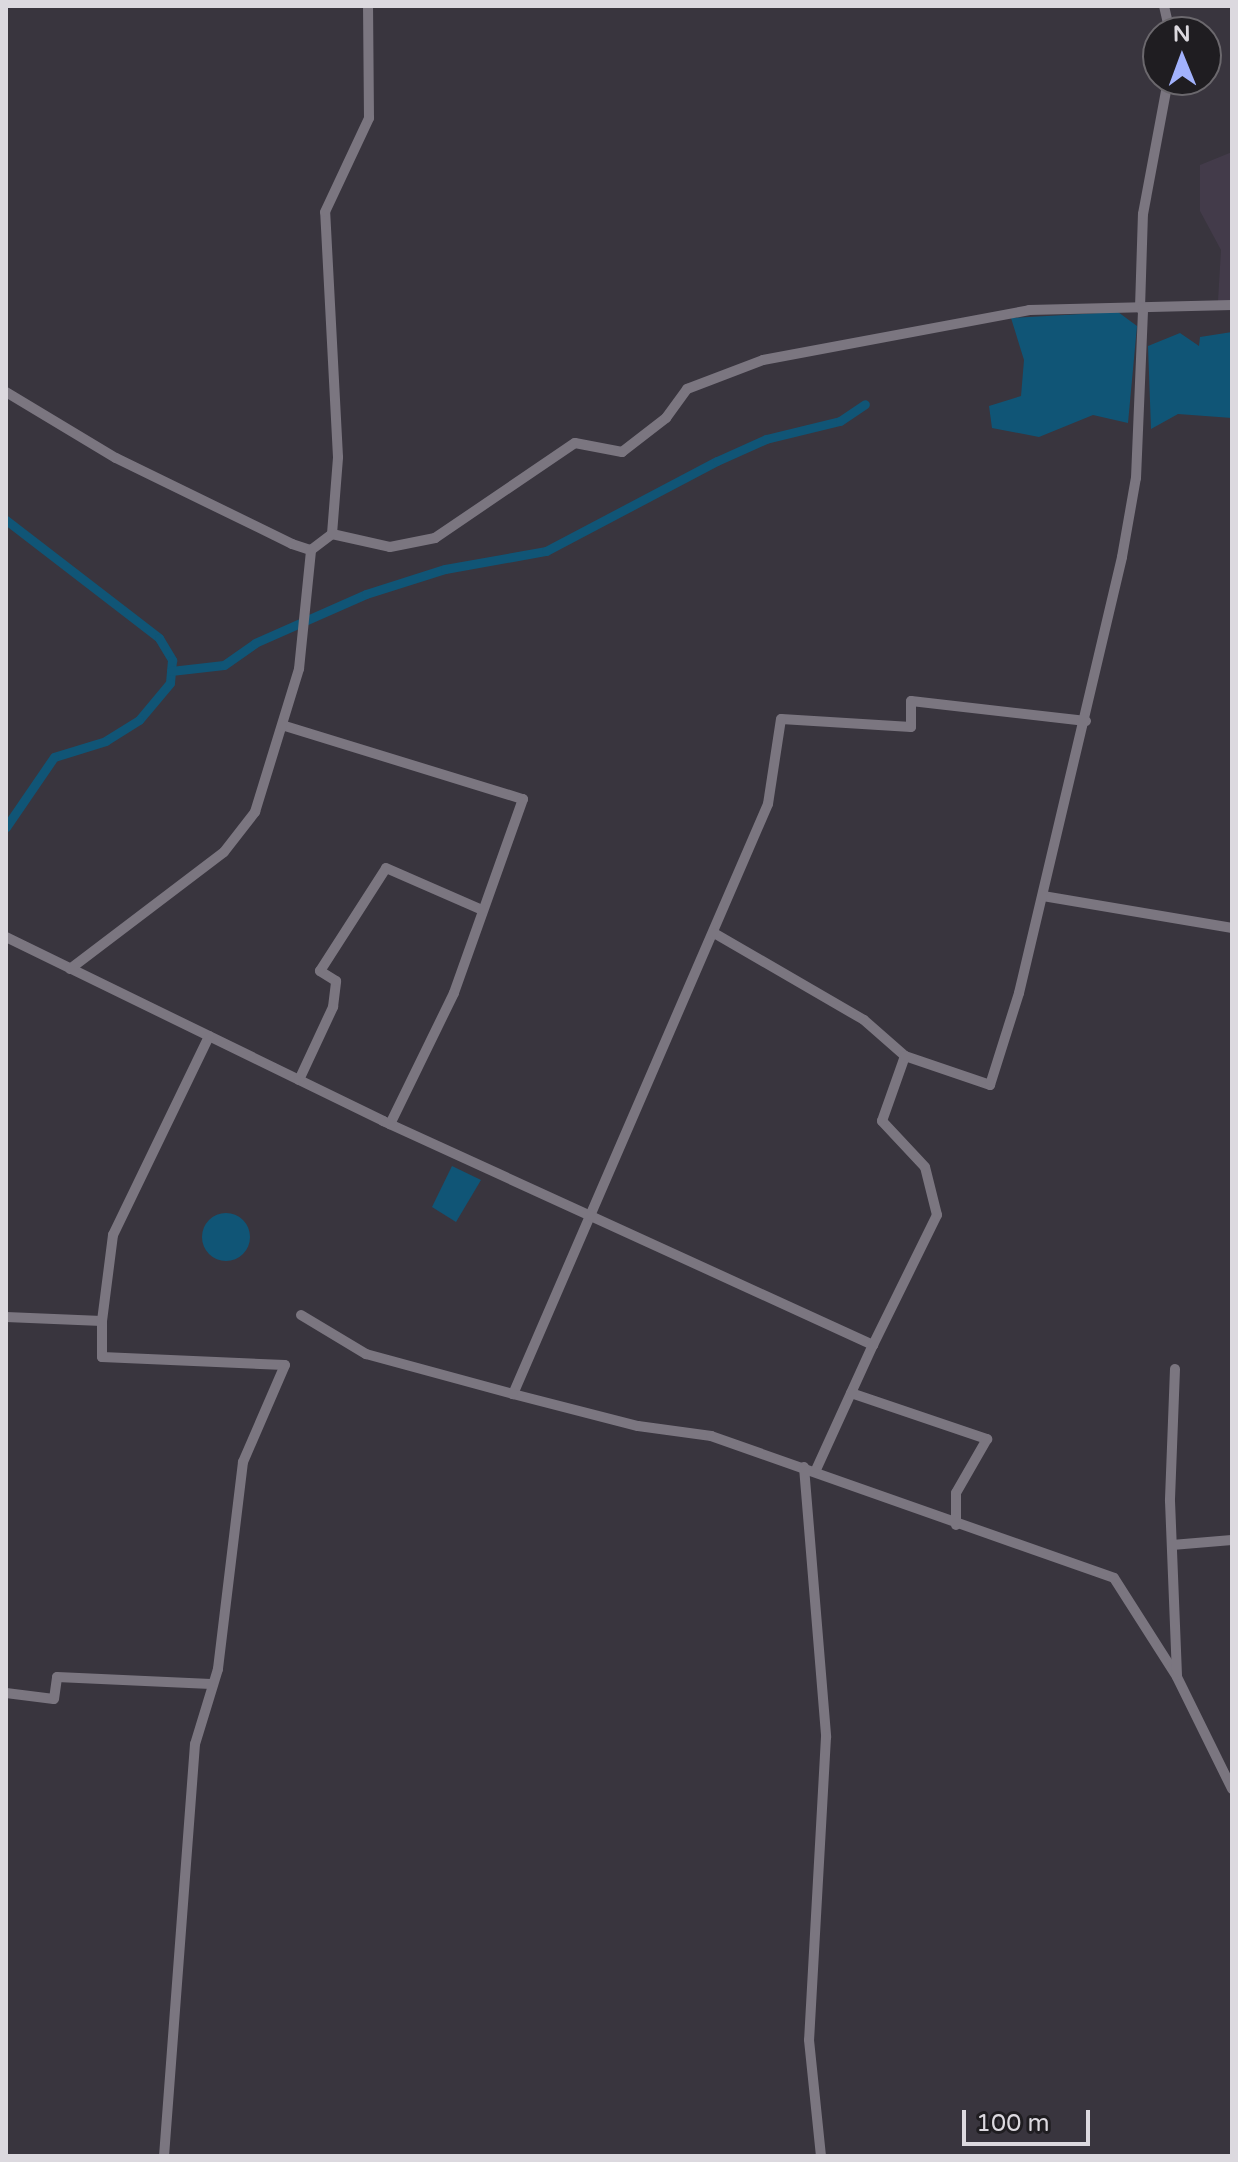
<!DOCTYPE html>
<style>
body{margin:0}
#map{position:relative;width:1238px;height:2162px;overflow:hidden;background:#39353e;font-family:"Varela Round",sans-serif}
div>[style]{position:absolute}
.built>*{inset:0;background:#433b4a}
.water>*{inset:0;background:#105576}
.round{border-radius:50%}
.canal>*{height:9px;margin:-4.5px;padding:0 4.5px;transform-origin:4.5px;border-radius:4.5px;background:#105576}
.street>*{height:10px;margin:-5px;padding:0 5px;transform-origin:5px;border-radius:5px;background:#7b7680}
span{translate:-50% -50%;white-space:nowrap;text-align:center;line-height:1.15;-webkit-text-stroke:6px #1f1d21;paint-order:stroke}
.frame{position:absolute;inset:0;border:8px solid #dcd9df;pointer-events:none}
.north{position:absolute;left:1142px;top:16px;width:80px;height:80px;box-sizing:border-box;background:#1f1d21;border:2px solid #6b686d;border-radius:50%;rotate:359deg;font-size:22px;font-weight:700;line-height:32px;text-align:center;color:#dcd9df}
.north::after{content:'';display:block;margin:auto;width:28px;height:36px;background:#a2b2fd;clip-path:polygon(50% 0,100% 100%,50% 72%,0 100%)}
.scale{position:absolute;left:962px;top:2110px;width:128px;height:36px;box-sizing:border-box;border:4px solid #dcd9df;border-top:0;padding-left:10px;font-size:24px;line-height:28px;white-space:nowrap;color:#dcd9df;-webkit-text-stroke:6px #1f1d21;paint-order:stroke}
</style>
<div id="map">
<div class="built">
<div style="clip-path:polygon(1232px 152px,1232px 301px,1218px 301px,1221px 250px,1200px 211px,1200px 165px)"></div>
</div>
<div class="water">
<div style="clip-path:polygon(1118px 312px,1137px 326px,1128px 423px,1093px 415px,1039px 437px,992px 428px,989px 406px,1021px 396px,1024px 360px,1011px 318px)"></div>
<div style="clip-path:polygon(1232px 332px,1232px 418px,1178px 414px,1151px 429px,1148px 346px,1180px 333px,1199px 346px,1200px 337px)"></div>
<div style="clip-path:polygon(452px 1166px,481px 1180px,456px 1222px,432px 1207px)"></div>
<div class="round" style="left:202px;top:1213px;width:48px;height:48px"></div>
</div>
<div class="canal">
<div style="left:6px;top:520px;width:193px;rotate:37.6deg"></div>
<div style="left:159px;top:638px;width:26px;rotate:59deg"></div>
<div style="left:172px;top:660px;width:23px;rotate:95deg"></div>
<div style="left:170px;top:683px;width:48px;rotate:130deg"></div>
<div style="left:139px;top:720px;width:39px;rotate:148deg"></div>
<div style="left:106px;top:741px;width:54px;rotate:162.9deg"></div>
<div style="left:54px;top:757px;width:85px;rotate:124.4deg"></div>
<div style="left:171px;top:671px;width:53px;rotate:-6.5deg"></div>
<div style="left:224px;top:665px;width:38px;rotate:-35deg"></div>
<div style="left:255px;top:643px;width:121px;rotate:-23.8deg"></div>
<div style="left:366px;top:594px;width:83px;rotate:-17.6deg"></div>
<div style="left:445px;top:569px;width:103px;rotate:-10.1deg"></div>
<div style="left:546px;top:551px;width:193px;rotate:-27.8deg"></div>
<div style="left:717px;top:461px;width:54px;rotate:-24.2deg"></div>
<div style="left:766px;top:439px;width:76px;rotate:-13.7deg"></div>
<div style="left:840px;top:421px;width:30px;rotate:-34deg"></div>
</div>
<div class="street">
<div style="left:1164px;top:6px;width:27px;rotate:77deg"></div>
<div style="left:1140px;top:308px;width:94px;rotate:-88.2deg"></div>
<div style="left:1143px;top:214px;width:136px;rotate:-79.4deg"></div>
<div style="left:6px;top:392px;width:128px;rotate:31deg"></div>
<div style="left:116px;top:458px;width:196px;rotate:26deg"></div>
<div style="left:292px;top:544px;width:20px;rotate:18deg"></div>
<div style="left:311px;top:550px;width:26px;rotate:-37deg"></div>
<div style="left:332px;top:534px;width:77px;rotate:-85.5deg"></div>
<div style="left:338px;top:457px;width:245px;rotate:-93deg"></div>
<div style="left:325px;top:212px;width:104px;rotate:-64.9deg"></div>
<div style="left:369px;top:118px;width:112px;rotate:-90.5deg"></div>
<div style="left:332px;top:534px;width:59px;rotate:12.6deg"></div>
<div style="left:390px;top:547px;width:46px;rotate:-11.3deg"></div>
<div style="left:435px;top:538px;width:169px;rotate:-34.2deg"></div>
<div style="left:575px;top:443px;width:48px;rotate:10.8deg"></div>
<div style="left:622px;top:452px;width:56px;rotate:-37.7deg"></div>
<div style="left:666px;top:418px;width:36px;rotate:-54deg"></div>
<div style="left:687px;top:389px;width:81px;rotate:-20.9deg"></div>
<div style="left:763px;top:360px;width:271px;rotate:-10.6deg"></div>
<div style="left:1029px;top:310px;width:203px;rotate:-1.4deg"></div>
<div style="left:1086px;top:721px;width:176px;rotate:-173.5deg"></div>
<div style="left:911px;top:701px;width:26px;rotate:90deg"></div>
<div style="left:911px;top:727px;width:130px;rotate:-176.5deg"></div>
<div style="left:781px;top:719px;width:86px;rotate:98.7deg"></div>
<div style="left:768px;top:804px;width:643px;rotate:113.37deg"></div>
<div style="left:513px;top:1394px;width:129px;rotate:14.4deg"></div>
<div style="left:638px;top:1426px;width:74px;rotate:7.8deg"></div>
<div style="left:711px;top:1436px;width:427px;rotate:19.4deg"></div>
<div style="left:1114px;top:1578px;width:117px;rotate:57.5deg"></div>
<div style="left:1177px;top:1677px;width:125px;rotate:63.8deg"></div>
<div style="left:285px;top:726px;width:249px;rotate:17.1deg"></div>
<div style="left:523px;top:799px;width:206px;rotate:109.6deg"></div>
<div style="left:454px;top:993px;width:146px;rotate:116deg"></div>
<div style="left:1043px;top:896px;width:192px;rotate:9.6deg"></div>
<div style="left:714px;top:933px;width:173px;rotate:30.1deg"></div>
<div style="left:864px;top:1020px;width:55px;rotate:41.3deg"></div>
<div style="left:6px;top:937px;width:420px;rotate:26deg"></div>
<div style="left:383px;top:1121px;width:539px;rotate:24.57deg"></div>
<div style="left:873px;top:1345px;width:145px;rotate:-63.8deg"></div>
<div style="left:937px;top:1215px;width:49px;rotate:-104deg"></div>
<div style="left:925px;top:1167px;width:63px;rotate:-133.1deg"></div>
<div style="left:882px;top:1121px;width:69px;rotate:-70.5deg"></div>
<div style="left:905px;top:1056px;width:90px;rotate:18.8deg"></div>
<div style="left:990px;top:1085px;width:96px;rotate:-72.5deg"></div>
<div style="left:1019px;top:993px;width:448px;rotate:-76.7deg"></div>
<div style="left:1122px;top:557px;width:80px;rotate:-80deg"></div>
<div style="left:1136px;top:478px;width:170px;rotate:-87.6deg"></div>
<div style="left:70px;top:969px;width:193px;rotate:-37.2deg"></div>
<div style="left:224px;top:852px;width:51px;rotate:-52.2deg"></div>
<div style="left:255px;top:812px;width:150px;rotate:-72.9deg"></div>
<div style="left:299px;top:669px;width:120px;rotate:-84.2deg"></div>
<div style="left:299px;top:1080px;width:81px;rotate:-65deg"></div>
<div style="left:333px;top:1007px;width:26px;rotate:-83deg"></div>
<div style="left:336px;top:981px;width:19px;rotate:-148deg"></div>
<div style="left:320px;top:971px;width:122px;rotate:-57.3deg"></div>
<div style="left:386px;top:868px;width:105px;rotate:23.6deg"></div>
<div style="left:301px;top:1315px;width:76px;rotate:31deg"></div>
<div style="left:366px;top:1354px;width:152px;rotate:15.2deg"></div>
<div style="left:6px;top:1317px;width:96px;rotate:2.4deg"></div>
<div style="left:102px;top:1321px;width:36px;rotate:90deg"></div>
<div style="left:102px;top:1357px;width:183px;rotate:2.5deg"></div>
<div style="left:285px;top:1365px;width:106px;rotate:113.4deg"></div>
<div style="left:243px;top:1462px;width:209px;rotate:96.9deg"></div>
<div style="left:218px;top:1669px;width:78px;rotate:107deg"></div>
<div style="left:195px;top:1744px;width:413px;rotate:94.3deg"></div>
<div style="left:102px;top:1321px;width:87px;rotate:-82.7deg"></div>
<div style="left:113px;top:1235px;width:221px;rotate:-64.2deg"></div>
<div style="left:1175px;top:1369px;width:132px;rotate:92.2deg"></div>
<div style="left:1170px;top:1501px;width:174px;rotate:87.7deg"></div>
<div style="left:851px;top:1393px;width:144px;rotate:18.7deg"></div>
<div style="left:987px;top:1439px;width:62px;rotate:119.9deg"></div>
<div style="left:956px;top:1493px;width:32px;rotate:90deg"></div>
<div style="left:804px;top:1467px;width:271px;rotate:85.3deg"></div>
<div style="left:826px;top:1737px;width:303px;rotate:93.2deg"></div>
<div style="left:809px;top:2040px;width:117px;rotate:84.1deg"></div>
<div style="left:815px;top:1472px;width:140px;rotate:-65.5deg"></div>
<div style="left:1172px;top:1545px;width:60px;rotate:-4.8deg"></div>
<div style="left:6px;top:1693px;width:48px;rotate:7.1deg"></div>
<div style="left:54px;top:1699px;width:22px;rotate:-82deg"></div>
<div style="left:57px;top:1677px;width:154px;rotate:2.6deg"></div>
</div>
<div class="frame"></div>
<div class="north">N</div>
<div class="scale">100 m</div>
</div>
